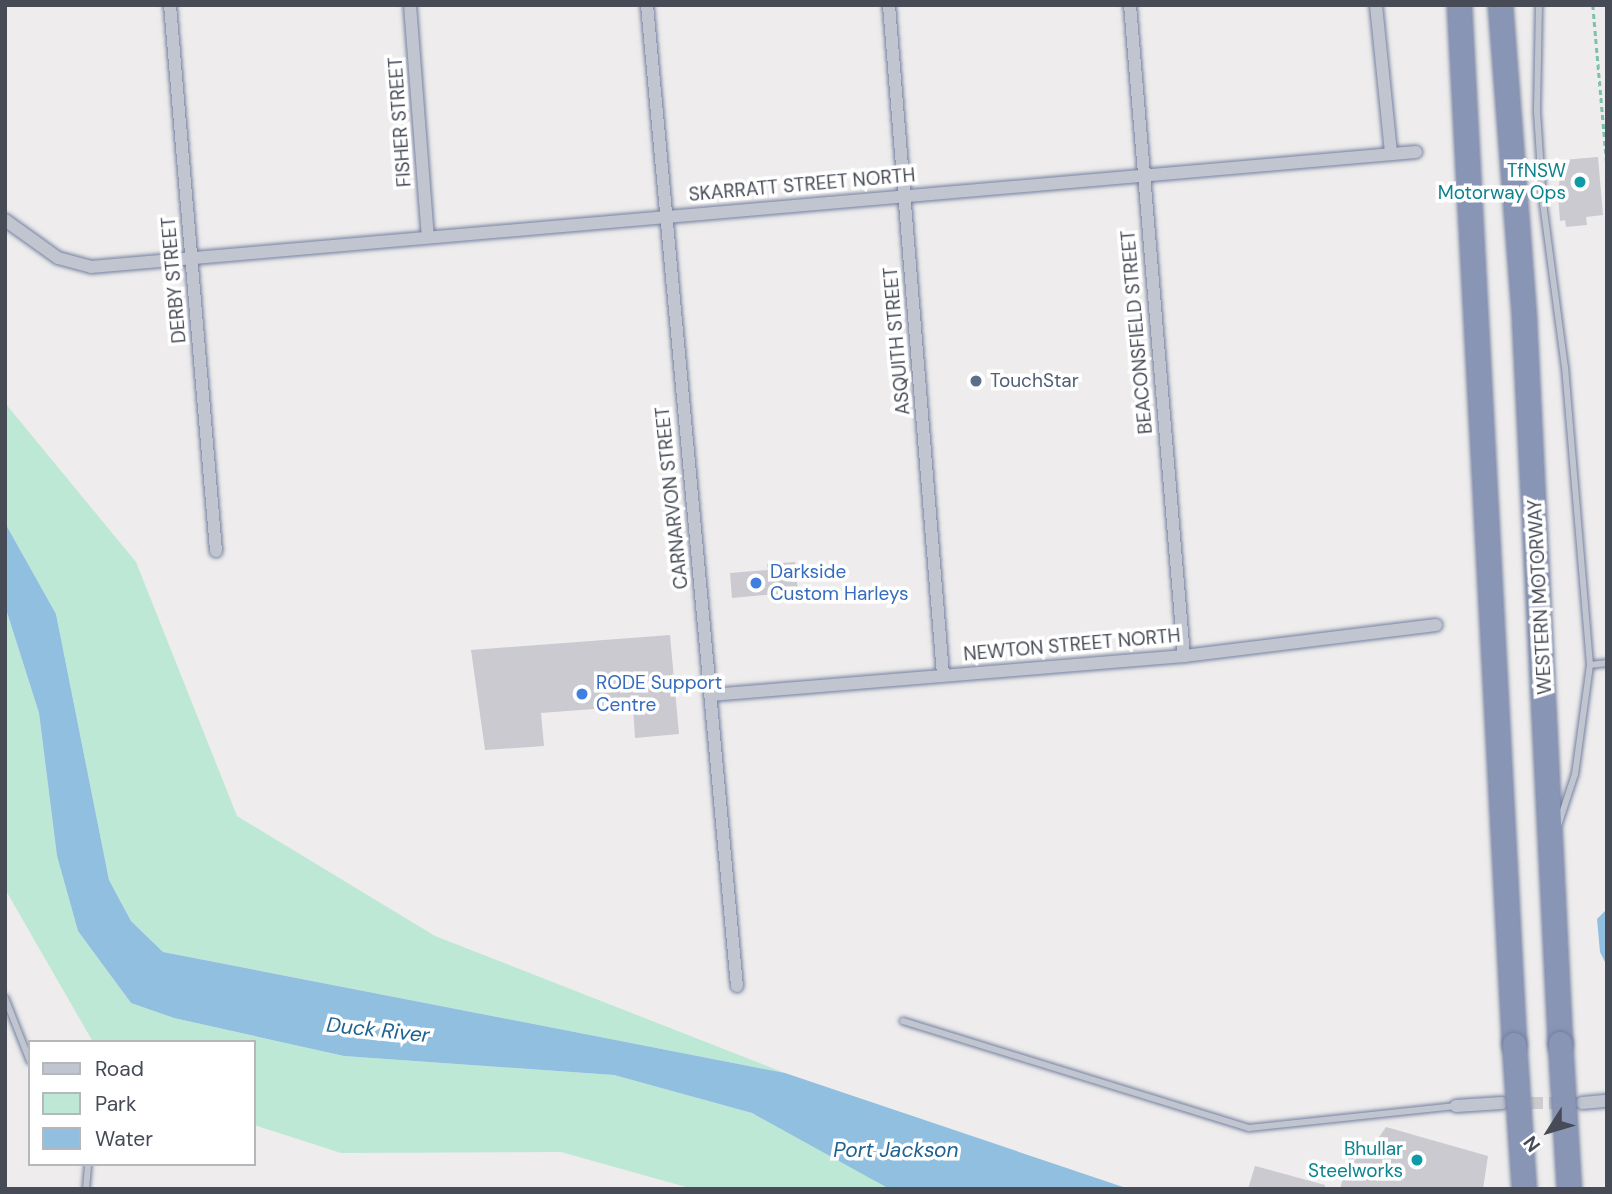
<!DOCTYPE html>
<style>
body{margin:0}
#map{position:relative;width:1612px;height:1194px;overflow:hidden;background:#eeecec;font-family:"DM Sans",sans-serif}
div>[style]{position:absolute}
.green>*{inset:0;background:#bee8d6}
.water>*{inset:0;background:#90bfdf}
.building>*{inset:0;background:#cacad0}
.street-tunnel>*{height:12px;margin-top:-6px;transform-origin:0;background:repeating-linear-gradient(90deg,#ccccce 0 12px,transparent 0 18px)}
.path>*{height:2.5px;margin-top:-1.25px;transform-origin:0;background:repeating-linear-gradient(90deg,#7bc1ac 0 5px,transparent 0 8.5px)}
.roads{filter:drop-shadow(0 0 2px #7480a0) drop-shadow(0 0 2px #7480a0)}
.lane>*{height:6px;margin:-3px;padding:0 3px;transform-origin:3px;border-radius:3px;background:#c0c5cf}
.street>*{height:12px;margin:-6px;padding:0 6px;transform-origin:6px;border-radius:6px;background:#c0c5cf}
.highway>*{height:23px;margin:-11.5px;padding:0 11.5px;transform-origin:11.5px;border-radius:11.5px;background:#8995b5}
.bridges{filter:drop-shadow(0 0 2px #7480a0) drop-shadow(0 0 2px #7480a0)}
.highway-bridge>*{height:23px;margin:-11.5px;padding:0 11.5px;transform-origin:11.5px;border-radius:11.5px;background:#8995b5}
.dots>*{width:19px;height:19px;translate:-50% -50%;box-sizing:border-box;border:4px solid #fff;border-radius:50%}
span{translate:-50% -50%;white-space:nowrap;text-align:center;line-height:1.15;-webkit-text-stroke:7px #fff;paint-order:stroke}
.street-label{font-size:19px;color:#464b56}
.culture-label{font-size:19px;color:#0d838f}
.right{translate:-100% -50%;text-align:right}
.service-label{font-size:19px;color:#4e5e75}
.left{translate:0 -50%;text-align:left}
.shop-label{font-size:19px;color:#366cbe}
.water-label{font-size:21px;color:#1d6292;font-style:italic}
.frame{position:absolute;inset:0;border:7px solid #464b56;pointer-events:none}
.legend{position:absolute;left:28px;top:1040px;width:228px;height:126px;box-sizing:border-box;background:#fff;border:2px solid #b5b7bb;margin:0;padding:9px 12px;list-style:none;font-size:21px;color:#464b56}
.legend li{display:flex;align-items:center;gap:14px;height:35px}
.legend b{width:35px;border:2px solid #b5b7bb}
.north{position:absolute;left:1514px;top:1096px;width:70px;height:70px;-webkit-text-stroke:5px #fff;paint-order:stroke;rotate:233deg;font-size:19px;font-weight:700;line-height:28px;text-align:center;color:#464b56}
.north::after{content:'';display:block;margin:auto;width:24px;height:32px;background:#464b56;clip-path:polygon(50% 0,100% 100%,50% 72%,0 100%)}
</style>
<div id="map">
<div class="green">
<div style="clip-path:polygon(5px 403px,136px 562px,237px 816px,435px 936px,785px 1073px,163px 952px,131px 921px,109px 880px,56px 614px,5px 523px)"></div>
<div style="clip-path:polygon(5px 606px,39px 713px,57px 856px,78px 931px,131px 1003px,174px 1018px,344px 1056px,614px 1075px,752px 1113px,895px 1189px,693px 1189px,561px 1152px,341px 1153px,254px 1125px,254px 1042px,93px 1042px,5px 889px)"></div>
</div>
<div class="water">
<div style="clip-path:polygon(5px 523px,56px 614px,109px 880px,131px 921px,163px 952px,785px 1073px,1129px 1189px,886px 1187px,752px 1113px,614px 1075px,344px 1056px,174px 1018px,131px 1003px,78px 931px,57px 856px,39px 713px,5px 606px)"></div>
<div style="clip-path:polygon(1607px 909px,1607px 966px,1600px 952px,1597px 919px)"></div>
</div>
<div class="building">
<div style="clip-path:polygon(1598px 157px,1603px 215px,1586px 217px,1587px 225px,1566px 227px,1565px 220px,1560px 221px,1558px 193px,1562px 160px)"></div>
<div style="clip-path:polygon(795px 562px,798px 592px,732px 598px,730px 573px,768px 570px,767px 564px)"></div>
<div style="clip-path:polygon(670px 635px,679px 734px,635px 738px,633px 706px,541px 713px,544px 746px,485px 750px,471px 650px)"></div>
<div style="clip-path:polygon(1386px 1127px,1488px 1156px,1483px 1189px,1340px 1189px,1352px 1145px,1370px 1150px)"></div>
<div style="clip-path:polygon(1255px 1166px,1325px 1185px,1325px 1189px,1248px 1189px)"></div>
</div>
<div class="street-tunnel">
<div style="left:1513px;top:1103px;width:69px"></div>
</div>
<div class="path">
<div style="left:1593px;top:5px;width:162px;rotate:85deg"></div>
</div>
<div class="roads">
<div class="lane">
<div style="left:1539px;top:5px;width:107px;rotate:91.1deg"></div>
<div style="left:1537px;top:112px;width:91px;rotate:86.2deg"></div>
<div style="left:1543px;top:203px;width:165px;rotate:82.4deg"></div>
<div style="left:1565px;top:367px;width:299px;rotate:85.2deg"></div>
<div style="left:1590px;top:665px;width:110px;rotate:97.8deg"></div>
<div style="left:1575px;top:774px;width:55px;rotate:108.1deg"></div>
<div style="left:1590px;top:665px;width:17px;rotate:-7deg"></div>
<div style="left:5px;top:998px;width:68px;rotate:68.4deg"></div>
<div style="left:903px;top:1021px;width:362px;rotate:17.2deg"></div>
<div style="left:1249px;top:1128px;width:208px;rotate:-6.1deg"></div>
<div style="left:86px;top:1189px;width:25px;rotate:-85deg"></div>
</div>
<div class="street">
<div style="left:170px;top:5px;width:548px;rotate:85.18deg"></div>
<div style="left:410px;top:5px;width:233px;rotate:85.6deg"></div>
<div style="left:647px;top:5px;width:985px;rotate:84.76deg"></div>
<div style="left:889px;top:5px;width:672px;rotate:85.39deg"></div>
<div style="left:1130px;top:5px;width:653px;rotate:85.26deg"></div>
<div style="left:1376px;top:5px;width:149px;rotate:84.2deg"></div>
<div style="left:5px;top:220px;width:65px;rotate:35.6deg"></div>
<div style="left:58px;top:258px;width:34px;rotate:15deg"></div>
<div style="left:91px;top:267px;width:1330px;rotate:-4.96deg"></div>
<div style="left:711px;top:695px;width:475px;rotate:-4.7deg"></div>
<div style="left:1184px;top:656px;width:254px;rotate:-7deg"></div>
<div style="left:1582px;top:1103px;width:25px;rotate:-5deg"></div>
<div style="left:1456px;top:1106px;width:46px;rotate:-3.7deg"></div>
</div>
<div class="highway">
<div style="left:1459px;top:5px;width:1040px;rotate:86.97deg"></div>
<div style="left:1500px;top:5px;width:316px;rotate:85.6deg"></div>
<div style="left:1524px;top:320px;width:724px;rotate:87.15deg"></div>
</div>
</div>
<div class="bridges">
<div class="highway-bridge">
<div style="left:1560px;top:1043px;width:146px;rotate:86.5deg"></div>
<div style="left:1514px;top:1044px;width:145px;rotate:86.1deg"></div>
</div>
</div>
<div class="dots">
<div style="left:1580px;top:182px;background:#0f9aa8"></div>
<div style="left:976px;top:381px;background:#5c6f8a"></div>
<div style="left:756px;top:583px;background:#3f7fe0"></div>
<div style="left:582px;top:694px;background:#3f7fe0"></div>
<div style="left:1417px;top:1160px;background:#0f9aa8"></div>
</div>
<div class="street-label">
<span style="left:400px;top:122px;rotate:-94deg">FISHER STREET</span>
<span style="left:802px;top:185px;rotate:-5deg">SKARRATT STREET NORTH</span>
<span style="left:174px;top:280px;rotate:-95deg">DERBY STREET</span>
<span style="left:1137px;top:332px;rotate:-95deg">BEACONSFIELD STREET</span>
<span style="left:897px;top:341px;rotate:-95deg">ASQUITH STREET</span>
<span style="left:672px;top:498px;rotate:-96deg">CARNARVON STREET</span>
<span style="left:1540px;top:597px;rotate:-93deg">WESTERN MOTORWAY</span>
<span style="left:1072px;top:645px;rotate:-5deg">NEWTON STREET NORTH</span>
</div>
<div class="culture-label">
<span class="right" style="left:1566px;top:182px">TfNSW<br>Motorway Ops</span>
<span class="right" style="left:1403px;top:1160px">Bhullar<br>Steelworks</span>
</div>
<div class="service-label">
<span class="left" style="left:990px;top:381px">TouchStar</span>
</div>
<div class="shop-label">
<span class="left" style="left:770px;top:583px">Darkside<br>Custom Harleys</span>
<span class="left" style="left:596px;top:694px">RODE Support<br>Centre</span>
</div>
<div class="water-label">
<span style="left:378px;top:1030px;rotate:6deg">Duck River</span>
<span style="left:896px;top:1150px">Port Jackson</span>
</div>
<div class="frame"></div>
<ul class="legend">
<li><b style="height:9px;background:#c0c5cf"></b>Road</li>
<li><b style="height:19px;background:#bee8d6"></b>Park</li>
<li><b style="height:19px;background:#90bfdf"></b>Water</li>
</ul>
<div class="north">N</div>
</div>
